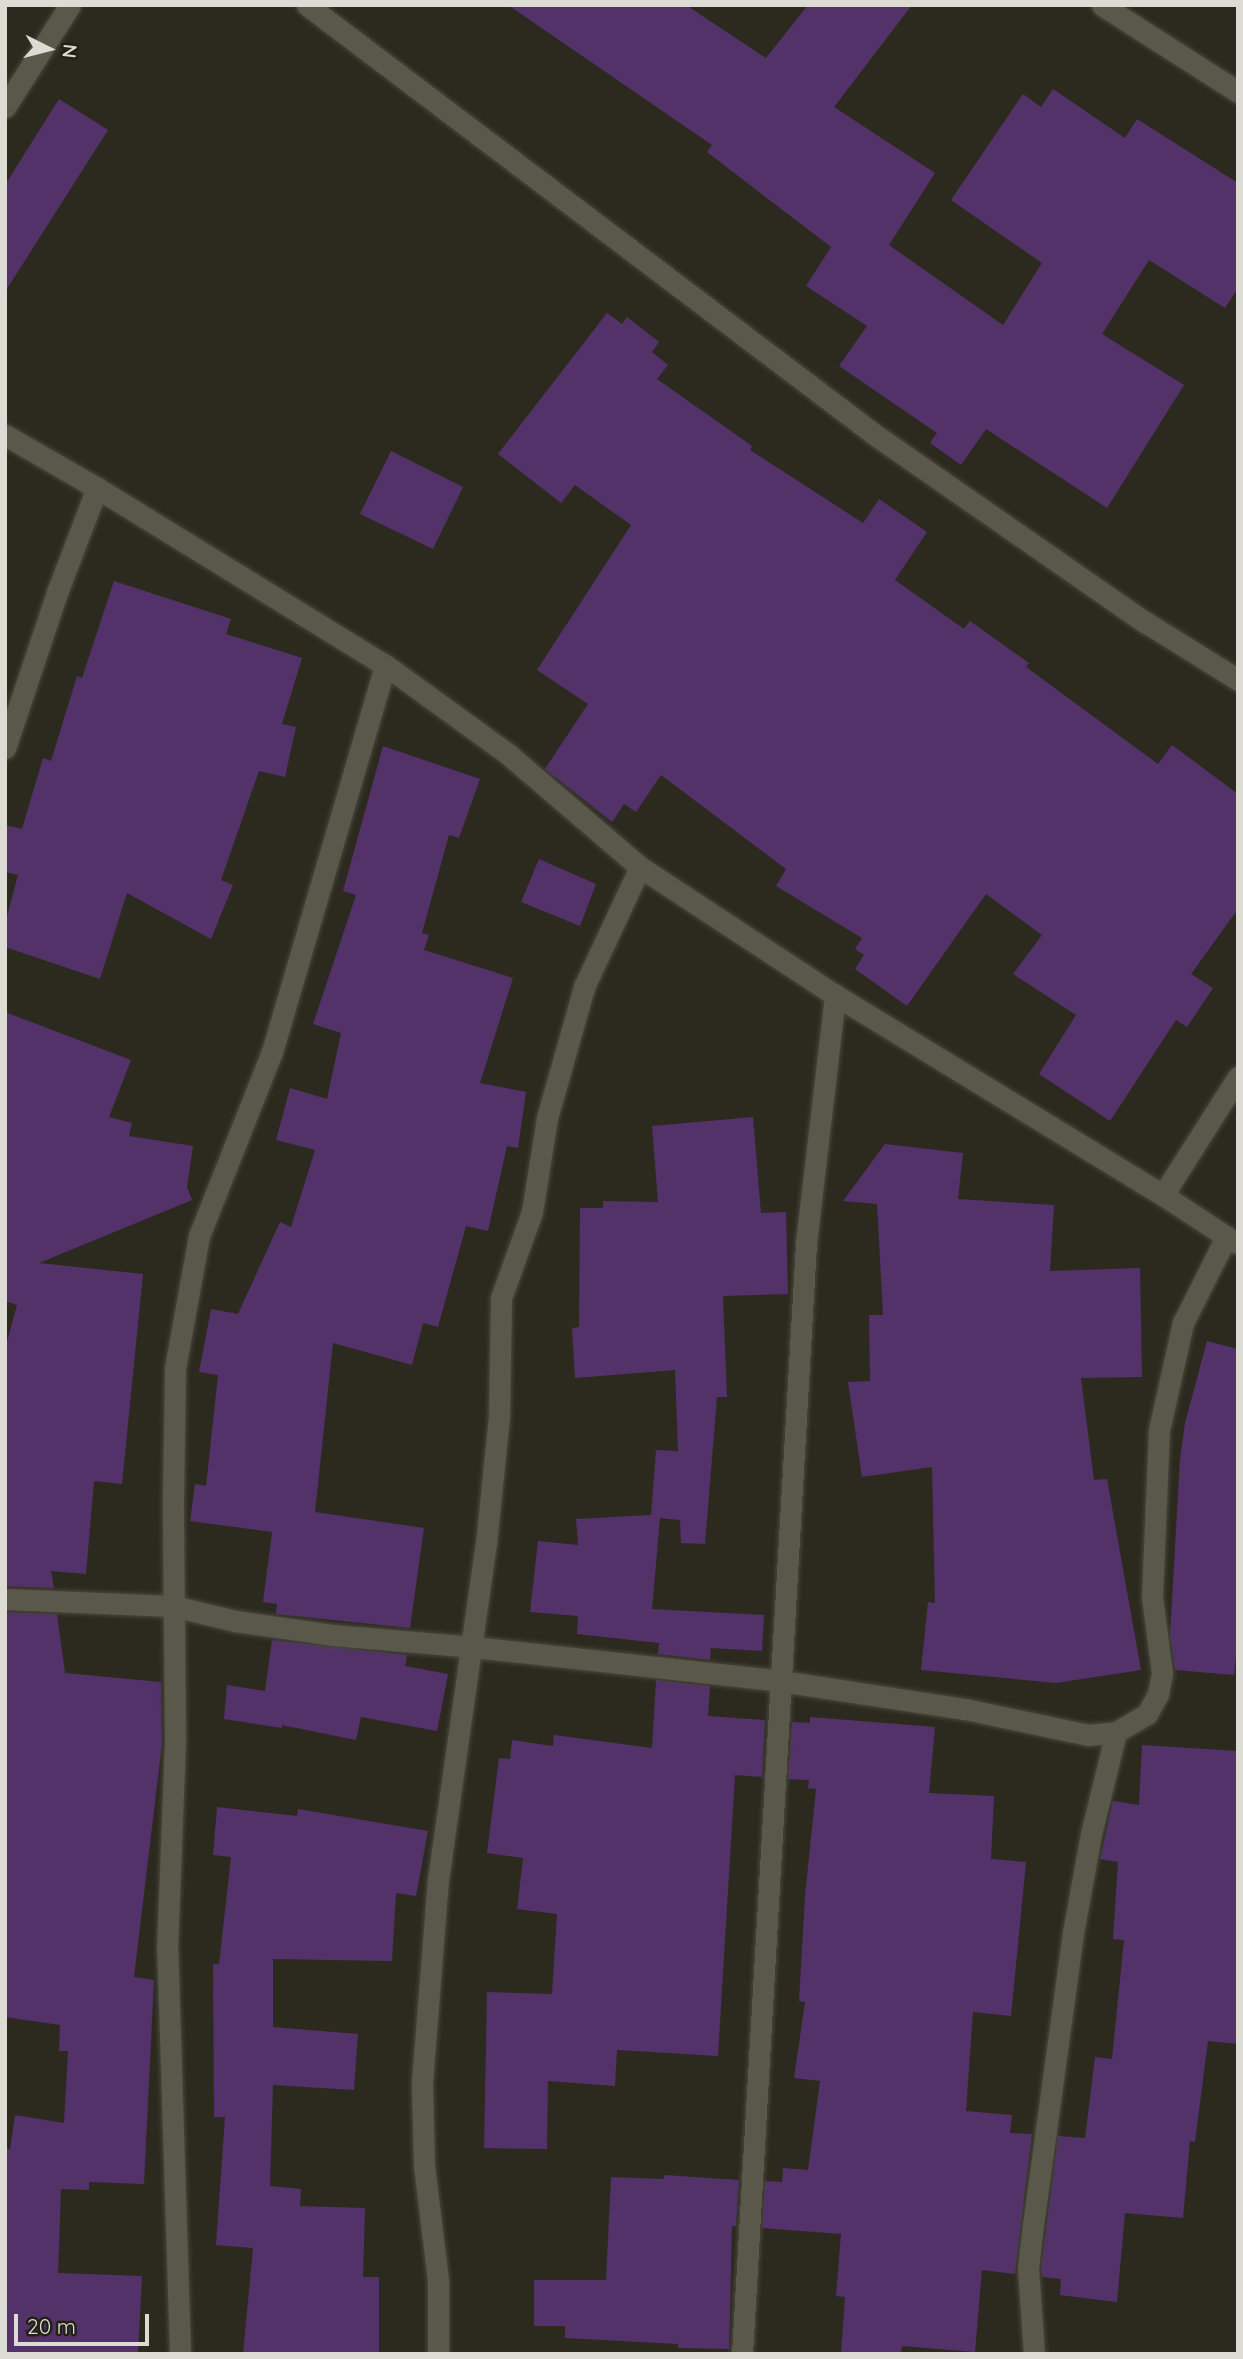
<!DOCTYPE html>
<style>
body{margin:0}
#map{position:relative;width:1243px;height:2359px;overflow:hidden;background:#2c2a1f;font-family:Quicksand,sans-serif}
div>[style]{position:absolute}
.building>*{inset:0;background:#53326a}
.roads{filter:drop-shadow(0 0 2px #49473d) drop-shadow(0 0 2px #49473d)}
.street>*{height:21px;margin:-10.5px;padding:0 10.5px;transform-origin:10.5px;border-radius:10.5px;background:#5a584b}
span{translate:-50% -50%;white-space:nowrap;text-align:center;line-height:1.15;-webkit-text-stroke:6px #222116;paint-order:stroke}
.frame{position:absolute;inset:0;border:7px solid #dddcd4;pointer-events:none}
.north{position:absolute;left:14px;top:14px;width:70px;height:70px;-webkit-text-stroke:5px #222116;paint-order:stroke;rotate:96deg;font-size:19px;font-weight:700;line-height:28px;text-align:center;color:#dddcd4}
.north::after{content:'';display:block;margin:auto;width:24px;height:32px;background:#dddcd4;clip-path:polygon(50% 0,100% 100%,50% 72%,0 100%)}
.scale{position:absolute;left:14px;top:2314px;width:135px;height:32px;box-sizing:border-box;border:4px solid #dddcd4;border-top:0;padding-left:9px;font-size:21px;line-height:24px;white-space:nowrap;color:#dddcd4;-webkit-text-stroke:5px #222116;paint-order:stroke}
</style>
<div id="map">
<div class="building">
<div style="clip-path:polygon(508px 5px,686px 5px,766px 58px,808px 5px,912px 5px,834px 107px,935px 173px,889px 245px,1003px 325px,1042px 263px,951px 200px,1023px 94px,1041px 107px,1053px 89px,1125px 138px,1137px 119px,1238px 183px,1238px 288px,1225px 308px,1149px 260px,1102px 334px,1184px 385px,1107px 508px,986px 429px,961px 465px,930px 443px,937px 433px,839px 366px,867px 326px,806px 286px,831px 247px,707px 152px,712px 145px)"></div>
<div style="clip-path:polygon(59px 99px,108px 130px,5px 292px,5px 185px)"></div>
<div style="clip-path:polygon(607px 313px,622px 324px,627px 317px,659px 342px,652px 352px,668px 365px,657px 379px,752px 446px,750px 450px,863px 523px,879px 499px,927px 532px,895px 580px,964px 629px,970px 621px,1029px 663px,1026px 667px,1158px 764px,1172px 745px,1238px 794px,1238px 909px,1191px 974px,1213px 988px,1187px 1027px,1176px 1020px,1110px 1121px,1039px 1074px,1076px 1015px,1013px 974px,1042px 935px,986px 894px,907px 1006px,855px 969px,864px 955px,855px 949px,862px 938px,776px 886px,786px 869px,661px 775px,636px 812px,624px 804px,612px 822px,545px 769px,588px 704px,537px 670px,631px 525px,575px 485px,561px 503px,498px 454px)"></div>
<div style="clip-path:polygon(391px 451px,463px 487px,433px 549px,360px 514px)"></div>
<div style="clip-path:polygon(114px 581px,231px 619px,226px 634px,302px 658px,282px 724px,296px 727px,285px 777px,259px 771px,221px 880px,233px 885px,211px 939px,127px 893px,100px 979px,5px 947px,5px 924px,18px 875px,5px 872px,5px 825px,22px 829px,43px 758px,51px 761px,77px 676px,82px 678px)"></div>
<div style="clip-path:polygon(383px 746px,480px 779px,459px 838px,449px 835px,422px 933px,429px 935px,424px 950px,513px 978px,480px 1083px,526px 1092px,518px 1148px,507px 1146px,488px 1231px,466px 1226px,438px 1327px,423px 1323px,412px 1365px,333px 1343px,315px 1512px,424px 1528px,410px 1628px,276px 1614px,277px 1604px,263px 1602px,272px 1532px,190px 1521px,195px 1484px,206px 1486px,218px 1375px,199px 1372px,211px 1309px,238px 1314px,280px 1222px,291px 1227px,315px 1150px,276px 1140px,290px 1088px,327px 1099px,341px 1033px,313px 1024px,356px 895px,343px 891px)"></div>
<div style="clip-path:polygon(539px 859px,596px 884px,580px 926px,521px 902px)"></div>
<div style="clip-path:polygon(5px 1012px,131px 1060px,109px 1117px,132px 1123px,129px 1136px,193px 1146px,187px 1187px,192px 1200px,39px 1263px,143px 1274px,122px 1484px,94px 1481px,86px 1574px,51px 1571px,54px 1588px,5px 1586px,5px 1349px,17px 1305px,5px 1301px)"></div>
<div style="clip-path:polygon(753px 1117px,761px 1213px,786px 1212px,788px 1294px,723px 1296px,727px 1397px,717px 1397px,705px 1544px,681px 1543px,680px 1520px,660px 1518px,652px 1609px,764px 1615px,762px 1651px,711px 1648px,710px 1660px,658px 1654px,659px 1643px,577px 1634px,578px 1616px,530px 1612px,538px 1541px,578px 1545px,576px 1519px,651px 1515px,656px 1450px,678px 1451px,675px 1370px,575px 1378px,572px 1328px,579px 1327px,580px 1208px,603px 1208px,603px 1201px,658px 1202px,652px 1126px)"></div>
<div style="clip-path:polygon(885px 1144px,963px 1153px,958px 1199px,1054px 1205px,1050px 1271px,1140px 1268px,1142px 1377px,1081px 1378px,1094px 1480px,1107px 1479px,1141px 1670px,1056px 1683px,921px 1670px,928px 1602px,935px 1603px,932px 1467px,862px 1477px,848px 1382px,870px 1381px,869px 1315px,883px 1315px,877px 1204px,843px 1201px)"></div>
<div style="clip-path:polygon(1207px 1341px,1238px 1349px,1238px 1637px,1234px 1675px,1175px 1670px,1170px 1636px,1180px 1459px,1185px 1423px)"></div>
<div style="clip-path:polygon(5px 1612px,57px 1614px,65px 1673px,161px 1682px,162px 1744px,134px 1977px,154px 1980px,144px 2184px,89px 2182px,89px 2190px,61px 2189px,58px 2273px,142px 2276px,138px 2354px,5px 2354px,5px 2149px,10px 2149px,15px 2115px,64px 2123px,68px 2051px,59px 2051px,60px 2025px,5px 2017px)"></div>
<div style="clip-path:polygon(272px 1640px,407px 1655px,405px 1666px,448px 1674px,437px 1731px,361px 1717px,356px 1740px,282px 1725px,282px 1728px,224px 1719px,227px 1685px,265px 1691px)"></div>
<div style="clip-path:polygon(656px 1680px,710px 1686px,708px 1716px,765px 1720px,762px 1777px,735px 1775px,718px 2056px,617px 2050px,615px 2086px,548px 2081px,547px 2149px,484px 2148px,487px 1992px,552px 1994px,557px 1914px,517px 1909px,523px 1858px,487px 1853px,499px 1758px,510px 1759px,512px 1740px,553px 1746px,554px 1735px,652px 1748px)"></div>
<div style="clip-path:polygon(810px 1717px,935px 1727px,929px 1793px,994px 1796px,991px 1859px,1026px 1862px,1011px 2016px,973px 2012px,966px 2111px,1012px 2115px,1010px 2133px,1032px 2134px,1015px 2274px,982px 2270px,975px 2352px,902px 2346px,901px 2354px,841px 2354px,845px 2297px,836px 2296px,841px 2234px,762px 2228px,765px 2181px,782px 2182px,783px 2168px,808px 2170px,820px 2081px,794px 2078px,805px 2002px,799px 2001px,805px 1896px,816px 1789px,808px 1788px,809px 1780px,788px 1779px,792px 1722px,810px 1723px)"></div>
<div style="clip-path:polygon(1142px 1745px,1238px 1751px,1238px 2044px,1208px 2041px,1195px 2142px,1190px 2141px,1183px 2218px,1125px 2213px,1117px 2302px,1060px 2295px,1061px 2279px,1042px 2277px,1041px 2268px,1058px 2136px,1085px 2138px,1095px 2057px,1112px 2059px,1124px 1940px,1113px 1939px,1118px 1862px,1100px 1859px,1113px 1801px,1139px 1805px)"></div>
<div style="clip-path:polygon(217px 1807px,297px 1816px,298px 1809px,428px 1831px,416px 1896px,396px 1893px,392px 1961px,273px 1959px,273px 2027px,358px 2034px,354px 2090px,273px 2085px,270px 2186px,301px 2189px,300px 2206px,365px 2208px,363px 2277px,379px 2277px,379px 2354px,243px 2354px,253px 2248px,216px 2245px,225px 2117px,214px 2117px,213px 1964px,219px 1964px,231px 1857px,213px 1855px)"></div>
<div style="clip-path:polygon(664px 2175px,739px 2180px,736px 2226px,732px 2226px,729px 2349px,678px 2348px,678px 2344px,565px 2338px,565px 2326px,534px 2326px,534px 2280px,606px 2280px,611px 2177px,664px 2179px)"></div>
</div>
<div class="roads">
<div class="street">
<div style="left:307px;top:5px;width:711px;rotate:37.11deg"></div>
<div style="left:874px;top:434px;width:330px;rotate:34.8deg"></div>
<div style="left:1145px;top:622px;width:110px;rotate:31.9deg"></div>
<div style="left:1102px;top:5px;width:161px;rotate:32.6deg"></div>
<div style="left:5px;top:107px;width:121px;rotate:-57.5deg"></div>
<div style="left:5px;top:435px;width:106px;rotate:29.9deg"></div>
<div style="left:97px;top:488px;width:338px;rotate:31.6deg"></div>
<div style="left:385px;top:665px;width:152px;rotate:35.9deg"></div>
<div style="left:508px;top:754px;width:174px;rotate:40.6deg"></div>
<div style="left:640px;top:867px;width:233px;rotate:33.3deg"></div>
<div style="left:835px;top:995px;width:384px;rotate:31.4deg"></div>
<div style="left:1163px;top:1195px;width:87px;rotate:33.3deg"></div>
<div style="left:5px;top:748px;width:167px;rotate:-71.5deg"></div>
<div style="left:58px;top:590px;width:109px;rotate:-69.1deg"></div>
<div style="left:1163px;top:1195px;width:140px;rotate:-57.6deg"></div>
<div style="left:5px;top:1599px;width:168px;rotate:2.4deg"></div>
<div style="left:173px;top:1606px;width:64px;rotate:13.6deg"></div>
<div style="left:235px;top:1621px;width:98px;rotate:8.2deg"></div>
<div style="left:332px;top:1635px;width:143px;rotate:4.8deg"></div>
<div style="left:474px;top:1647px;width:309px;rotate:6.3deg"></div>
<div style="left:781px;top:1681px;width:186px;rotate:8.7deg"></div>
<div style="left:965px;top:1709px;width:126px;rotate:11.9deg"></div>
<div style="left:1088px;top:1735px;width:28px;rotate:-6deg"></div>
<div style="left:1116px;top:1732px;width:36px;rotate:-30deg"></div>
<div style="left:1147px;top:1714px;width:23px;rotate:-61deg"></div>
<div style="left:1158px;top:1694px;width:21px;rotate:-79deg"></div>
<div style="left:1162px;top:1673px;width:77px;rotate:-97.5deg"></div>
<div style="left:1152px;top:1597px;width:167px;rotate:-87.6deg"></div>
<div style="left:1159px;top:1430px;width:110px;rotate:-77.4deg"></div>
<div style="left:1183px;top:1323px;width:96px;rotate:-63.4deg"></div>
<div style="left:180px;top:2354px;width:404px;rotate:-91.8deg"></div>
<div style="left:167px;top:1950px;width:209px;rotate:-87.8deg"></div>
<div style="left:175px;top:1741px;width:241px;rotate:-90.5deg"></div>
<div style="left:173px;top:1500px;width:132px;rotate:-89.1deg"></div>
<div style="left:175px;top:1368px;width:134px;rotate:-79.7deg"></div>
<div style="left:199px;top:1236px;width:198px;rotate:-68.4deg"></div>
<div style="left:272px;top:1052px;width:403px;rotate:-73.7deg"></div>
<div style="left:438px;top:2354px;width:74px;rotate:-90deg"></div>
<div style="left:438px;top:2280px;width:115px;rotate:-97deg"></div>
<div style="left:424px;top:2166px;width:84px;rotate:-91.4deg"></div>
<div style="left:422px;top:2082px;width:203px;rotate:-85.5deg"></div>
<div style="left:438px;top:1880px;width:339px;rotate:-81.9deg"></div>
<div style="left:486px;top:1544px;width:129px;rotate:-84.2deg"></div>
<div style="left:499px;top:1416px;width:118px;rotate:-89deg"></div>
<div style="left:501px;top:1298px;width:91px;rotate:-70.2deg"></div>
<div style="left:532px;top:1212px;width:95px;rotate:-80.9deg"></div>
<div style="left:547px;top:1118px;width:136px;rotate:-74.2deg"></div>
<div style="left:584px;top:987px;width:132px;rotate:-65deg"></div>
<div style="left:742px;top:2354px;width:1113px;rotate:-86.7deg"></div>
<div style="left:806px;top:1243px;width:250px;rotate:-83.3deg"></div>
<div style="left:1034px;top:2354px;width:86px;rotate:-94deg"></div>
<div style="left:1028px;top:2268px;width:43px;rotate:-83.4deg"></div>
<div style="left:1033px;top:2225px;width:295px;rotate:-82.2deg"></div>
<div style="left:1073px;top:1933px;width:101px;rotate:-79.7deg"></div>
<div style="left:1091px;top:1834px;width:105px;rotate:-76.2deg"></div>
</div>
</div>
<div class="frame"></div>
<div class="north">N</div>
<div class="scale">20 m</div>
</div>
